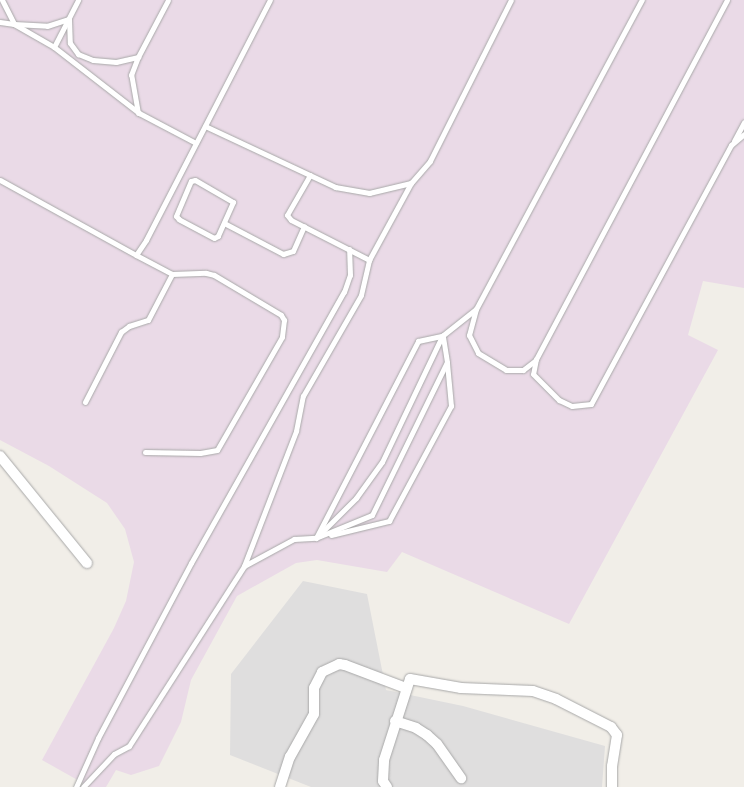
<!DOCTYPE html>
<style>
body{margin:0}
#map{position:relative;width:744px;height:787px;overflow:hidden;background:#f1eee8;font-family:Montserrat,sans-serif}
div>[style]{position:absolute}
.residential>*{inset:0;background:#dfdede}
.industrial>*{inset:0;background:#eadae7}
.roads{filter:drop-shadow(0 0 1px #a8a8a8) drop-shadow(0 0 1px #a8a8a8)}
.service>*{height:5px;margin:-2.5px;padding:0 2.5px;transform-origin:2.5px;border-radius:2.5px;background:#fff}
.minor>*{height:10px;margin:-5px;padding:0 5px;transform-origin:5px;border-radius:5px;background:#fff}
span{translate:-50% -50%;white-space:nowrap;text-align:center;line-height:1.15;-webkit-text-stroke:4px #fff;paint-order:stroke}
</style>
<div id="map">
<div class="residential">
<div style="clip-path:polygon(303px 581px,367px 594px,386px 690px,463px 706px,605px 746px,602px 787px,311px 787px,230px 755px,231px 674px)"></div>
</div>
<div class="industrial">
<div style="clip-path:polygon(0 0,744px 0,744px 288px,703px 281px,688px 335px,718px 350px,569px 624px,402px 552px,387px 572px,317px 560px,296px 563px,237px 596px,191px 680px,181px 722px,159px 766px,131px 775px,116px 770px,106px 787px,90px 787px,42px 760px,114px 628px,126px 601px,134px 562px,125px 529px,107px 503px,49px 466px,0 440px)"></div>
</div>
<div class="roads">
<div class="service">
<div style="left:2px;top:0;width:27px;rotate:63deg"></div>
<div style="left:14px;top:24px;width:33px;rotate:3deg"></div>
<div style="left:47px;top:26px;width:23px;rotate:-18deg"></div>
<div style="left:69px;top:19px;width:24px;rotate:88deg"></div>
<div style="left:70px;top:43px;width:14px;rotate:54deg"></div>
<div style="left:78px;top:54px;width:16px;rotate:22deg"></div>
<div style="left:93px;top:60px;width:23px;rotate:5deg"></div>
<div style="left:116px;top:62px;width:23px;rotate:-13deg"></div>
<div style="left:727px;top:0;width:407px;rotate:118deg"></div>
<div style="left:536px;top:359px;width:15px;rotate:101deg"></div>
<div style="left:533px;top:374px;width:37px;rotate:45deg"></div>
<div style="left:559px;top:400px;width:14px;rotate:25deg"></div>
<div style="left:572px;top:406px;width:19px;rotate:-6deg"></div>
<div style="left:591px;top:404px;width:294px;rotate:-61.6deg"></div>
<div style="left:731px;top:145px;width:17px;rotate:-40deg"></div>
<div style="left:0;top:22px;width:14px;rotate:8deg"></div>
<div style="left:14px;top:24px;width:46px;rotate:29.9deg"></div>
<div style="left:54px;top:47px;width:108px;rotate:37.8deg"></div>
<div style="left:139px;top:113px;width:64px;rotate:27.8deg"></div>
<div style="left:54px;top:47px;width:53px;rotate:-62.9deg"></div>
<div style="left:138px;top:113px;width:39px;rotate:-100deg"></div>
<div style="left:131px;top:75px;width:19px;rotate:-69deg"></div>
<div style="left:138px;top:57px;width:64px;rotate:-62.2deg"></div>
<div style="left:205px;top:126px;width:144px;rotate:25.1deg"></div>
<div style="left:335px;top:187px;width:35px;rotate:10deg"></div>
<div style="left:369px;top:193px;width:43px;rotate:-13.4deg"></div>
<div style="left:411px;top:183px;width:29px;rotate:-49deg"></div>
<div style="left:430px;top:161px;width:180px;rotate:-63.3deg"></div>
<div style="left:734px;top:141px;width:21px;rotate:-62deg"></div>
<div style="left:310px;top:175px;width:46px;rotate:119.9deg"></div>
<div style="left:287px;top:215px;width:6px;rotate:51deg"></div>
<div style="left:291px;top:220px;width:88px;rotate:27.1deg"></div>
<div style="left:0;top:180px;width:155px;rotate:28.9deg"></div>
<div style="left:136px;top:255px;width:18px;rotate:-56deg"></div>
<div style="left:146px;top:240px;width:270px;rotate:-62.7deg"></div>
<div style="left:195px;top:180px;width:44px;rotate:30.1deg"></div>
<div style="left:233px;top:202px;width:37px;rotate:114deg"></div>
<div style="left:218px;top:236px;width:4px;rotate:153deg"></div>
<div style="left:214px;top:238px;width:40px;rotate:-152deg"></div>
<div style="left:179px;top:219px;width:4px;rotate:-135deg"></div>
<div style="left:176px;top:216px;width:38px;rotate:-67deg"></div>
<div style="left:191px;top:181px;width:4px;rotate:-14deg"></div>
<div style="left:224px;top:223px;width:67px;rotate:27.7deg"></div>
<div style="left:283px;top:254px;width:10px;rotate:-17deg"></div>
<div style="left:293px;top:251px;width:27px;rotate:-66deg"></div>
<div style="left:136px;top:255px;width:41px;rotate:27.8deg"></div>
<div style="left:172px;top:274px;width:34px;rotate:-2deg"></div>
<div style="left:206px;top:273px;width:8px;rotate:14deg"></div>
<div style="left:214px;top:275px;width:78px;rotate:30.8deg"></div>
<div style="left:281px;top:315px;width:6px;rotate:59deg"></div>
<div style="left:284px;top:320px;width:17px;rotate:97deg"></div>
<div style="left:282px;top:337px;width:130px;rotate:119.9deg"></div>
<div style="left:217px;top:450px;width:17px;rotate:170deg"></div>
<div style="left:200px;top:453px;width:55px;rotate:-179deg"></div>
<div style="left:476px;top:309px;width:27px;rotate:105deg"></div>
<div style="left:469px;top:335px;width:20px;rotate:63deg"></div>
<div style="left:478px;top:353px;width:33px;rotate:31deg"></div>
<div style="left:506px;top:370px;width:17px"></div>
<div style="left:523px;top:370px;width:16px;rotate:-38deg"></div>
<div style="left:85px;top:402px;width:79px;rotate:-62.8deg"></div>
<div style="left:121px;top:332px;width:10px;rotate:-37deg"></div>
<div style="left:129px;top:326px;width:20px;rotate:-18deg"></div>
<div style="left:148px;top:320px;width:52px;rotate:-62.4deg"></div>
<div style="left:331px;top:535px;width:60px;rotate:-13.6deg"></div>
<div style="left:389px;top:521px;width:131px;rotate:-61.7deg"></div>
<div style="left:451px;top:406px;width:43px;rotate:-95.3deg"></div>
<div style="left:318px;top:537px;width:58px;rotate:-22.2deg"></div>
<div style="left:372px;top:515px;width:170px;rotate:-63.9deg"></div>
<div style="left:447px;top:362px;width:25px;rotate:-99deg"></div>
<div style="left:316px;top:538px;width:57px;rotate:-45deg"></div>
<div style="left:356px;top:498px;width:44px;rotate:-54.2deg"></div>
<div style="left:382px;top:462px;width:140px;rotate:-64.5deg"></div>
<div style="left:442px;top:336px;width:43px;rotate:-38.5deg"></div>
<div style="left:476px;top:309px;width:351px;rotate:-61.8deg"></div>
<div style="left:244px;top:566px;width:145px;rotate:-68.9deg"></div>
<div style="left:296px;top:431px;width:36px;rotate:-79deg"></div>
<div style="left:303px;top:396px;width:116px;rotate:-60.1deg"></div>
<div style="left:361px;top:295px;width:36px;rotate:-77deg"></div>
<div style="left:369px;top:260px;width:88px;rotate:-61.4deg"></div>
<div style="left:76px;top:787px;width:54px;rotate:-65.8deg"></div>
<div style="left:98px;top:738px;width:198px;rotate:-62deg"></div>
<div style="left:191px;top:563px;width:311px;rotate:-60.6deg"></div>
<div style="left:344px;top:292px;width:18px;rotate:-71deg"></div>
<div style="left:350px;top:275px;width:26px;rotate:-92deg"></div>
<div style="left:83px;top:787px;width:45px;rotate:-46.8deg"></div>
<div style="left:114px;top:754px;width:17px;rotate:-28deg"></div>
<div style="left:129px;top:746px;width:214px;rotate:-57.4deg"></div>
<div style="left:244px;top:566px;width:57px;rotate:-28.4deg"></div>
<div style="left:294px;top:539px;width:22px;rotate:-3deg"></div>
<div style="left:316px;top:538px;width:222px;rotate:-62.6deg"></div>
<div style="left:418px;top:341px;width:25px;rotate:-12deg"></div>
</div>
<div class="minor">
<div style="left:0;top:456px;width:138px;rotate:50.9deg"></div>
<div style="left:395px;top:721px;width:22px;rotate:18deg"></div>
<div style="left:416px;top:728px;width:13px;rotate:32deg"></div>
<div style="left:427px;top:735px;width:13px;rotate:42deg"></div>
<div style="left:437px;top:744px;width:42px;rotate:54.8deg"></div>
<div style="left:280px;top:787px;width:32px;rotate:-72deg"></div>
<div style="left:290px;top:757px;width:49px;rotate:-60.8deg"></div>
<div style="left:314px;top:714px;width:26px;rotate:-90deg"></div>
<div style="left:314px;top:688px;width:18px;rotate:-63deg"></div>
<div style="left:322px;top:672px;width:19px;rotate:-25deg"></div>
<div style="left:339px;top:664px;width:6px;rotate:9deg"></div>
<div style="left:345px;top:665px;width:65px;rotate:20.7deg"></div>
<div style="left:387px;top:787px;width:7px;rotate:-124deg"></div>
<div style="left:383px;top:781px;width:21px;rotate:-87deg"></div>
<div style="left:384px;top:760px;width:85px;rotate:-72.2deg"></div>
<div style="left:410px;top:679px;width:52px;rotate:10deg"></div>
<div style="left:461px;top:688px;width:72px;rotate:2.4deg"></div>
<div style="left:533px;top:691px;width:24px;rotate:19deg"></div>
<div style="left:556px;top:699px;width:62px;rotate:27deg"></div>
<div style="left:611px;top:727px;width:10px;rotate:53deg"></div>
<div style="left:617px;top:735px;width:31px;rotate:99deg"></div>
<div style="left:612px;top:766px;width:21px;rotate:90deg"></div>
</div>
</div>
</div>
